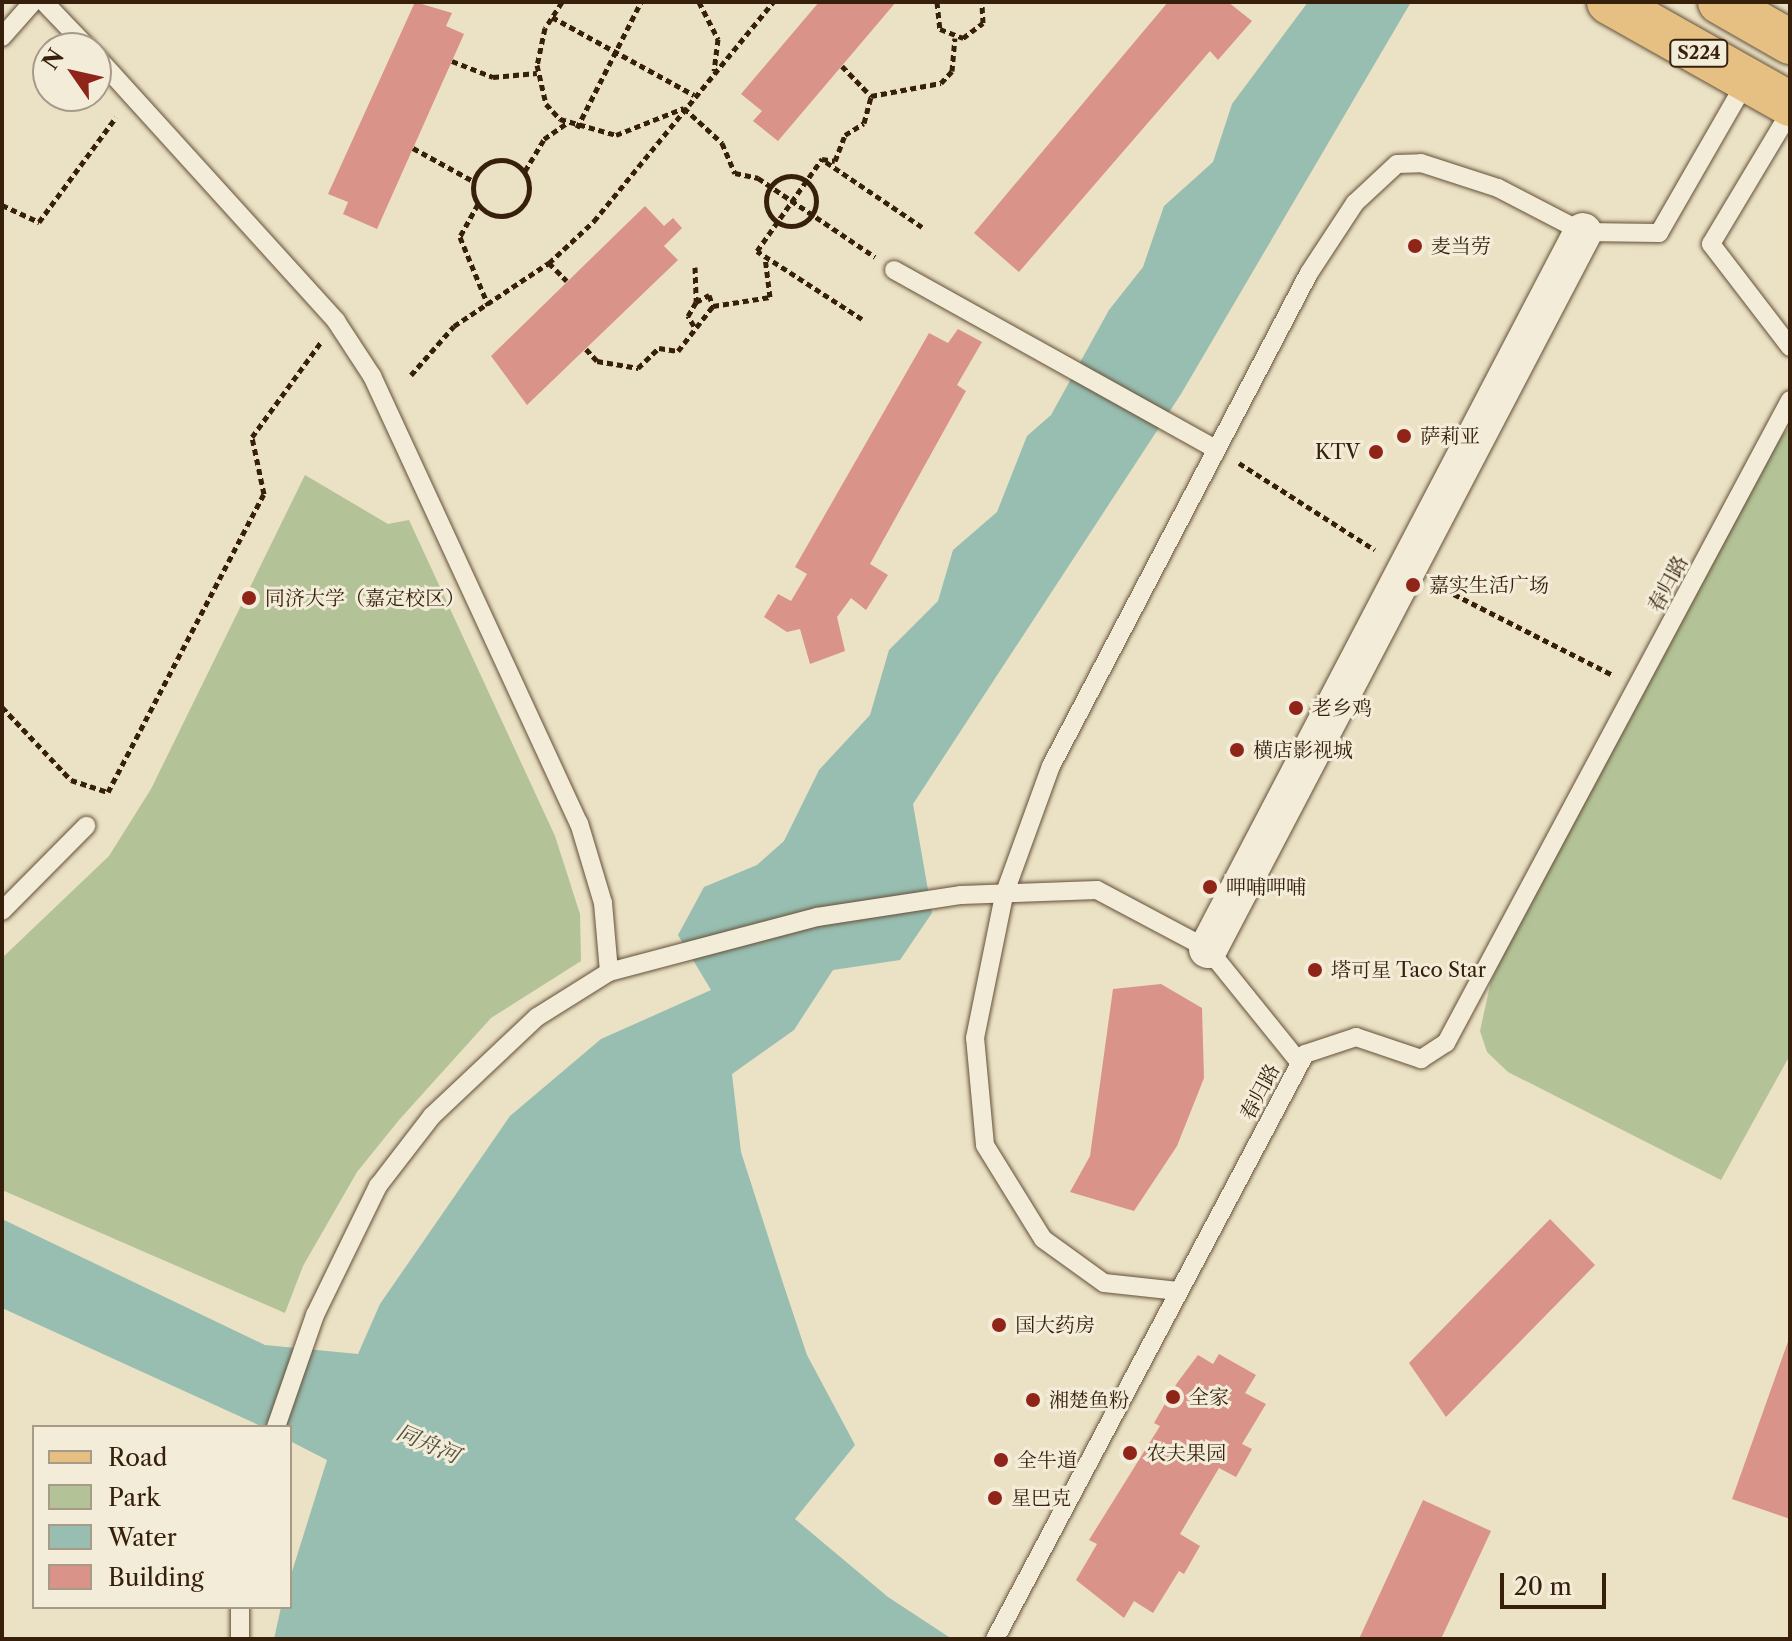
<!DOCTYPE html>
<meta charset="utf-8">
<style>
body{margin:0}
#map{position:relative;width:1792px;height:1641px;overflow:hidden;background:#ebe1c4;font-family:"Libre Caslon Text","Noto Serif SC",serif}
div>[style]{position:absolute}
.green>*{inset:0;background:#b3c397}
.water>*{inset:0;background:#98beb1}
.building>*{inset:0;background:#da9388}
.path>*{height:5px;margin-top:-2.5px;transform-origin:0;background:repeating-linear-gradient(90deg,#37200b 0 6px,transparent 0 10px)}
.path>.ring{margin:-2.5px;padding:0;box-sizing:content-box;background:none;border:5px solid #37200b;border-radius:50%}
.roads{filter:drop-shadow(0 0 2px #645039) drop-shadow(0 0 2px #645039)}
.lane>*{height:18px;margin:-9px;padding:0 9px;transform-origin:9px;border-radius:9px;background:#f2ecd9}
.street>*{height:38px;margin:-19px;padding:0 19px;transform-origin:19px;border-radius:19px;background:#f2ecd9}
.primary>*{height:44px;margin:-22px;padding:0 22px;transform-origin:22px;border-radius:22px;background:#e6c082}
.dots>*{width:22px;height:22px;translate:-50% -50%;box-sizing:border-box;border:4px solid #f2ecd9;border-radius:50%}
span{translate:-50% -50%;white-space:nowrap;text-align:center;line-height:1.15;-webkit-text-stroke:6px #f2ecd9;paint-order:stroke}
.shield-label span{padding:2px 6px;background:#f2ecd9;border:2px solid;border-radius:6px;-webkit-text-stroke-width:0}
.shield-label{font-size:18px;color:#37200b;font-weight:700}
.poi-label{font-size:20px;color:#37200b}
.left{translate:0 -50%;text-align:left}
.right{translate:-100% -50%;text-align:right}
.street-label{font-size:20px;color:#37200b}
.water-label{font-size:22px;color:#544f3d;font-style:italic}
.frame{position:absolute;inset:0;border:4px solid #37200b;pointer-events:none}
.legend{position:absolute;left:32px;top:1425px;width:260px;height:184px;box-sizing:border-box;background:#f2ecd9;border:2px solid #a79a87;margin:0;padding:10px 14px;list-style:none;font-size:24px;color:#37200b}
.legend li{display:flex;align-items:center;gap:16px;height:40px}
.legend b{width:40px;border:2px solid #a79a87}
.north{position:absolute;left:32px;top:32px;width:80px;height:80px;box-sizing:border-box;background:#f2ecd9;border:2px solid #a79a87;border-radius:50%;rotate:304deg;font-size:22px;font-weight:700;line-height:32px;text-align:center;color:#37200b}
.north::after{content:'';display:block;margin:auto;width:28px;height:36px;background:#8f2418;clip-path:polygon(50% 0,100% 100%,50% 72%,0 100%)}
.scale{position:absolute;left:1500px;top:1573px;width:106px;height:36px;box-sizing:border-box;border:4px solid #37200b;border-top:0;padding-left:10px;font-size:24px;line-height:28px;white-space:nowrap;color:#37200b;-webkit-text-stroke:6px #f2ecd9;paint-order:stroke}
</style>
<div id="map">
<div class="green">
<div style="clip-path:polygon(1790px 426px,1790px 1055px,1721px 1180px,1508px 1072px,1487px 1052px,1480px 1031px,1491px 981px,1519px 923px,1769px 451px)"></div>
<div style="clip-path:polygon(305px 475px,388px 524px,409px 520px,555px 836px,580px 914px,581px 961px,491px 1018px,399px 1120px,357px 1172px,303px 1266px,285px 1313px,2px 1190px,2px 958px,109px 856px,151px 789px)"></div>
</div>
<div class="water">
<div style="clip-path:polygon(1308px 2px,1411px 2px,1181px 394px,913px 804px,932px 913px,900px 960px,833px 970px,794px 1030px,732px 1074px,741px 1152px,783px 1283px,807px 1355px,855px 1445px,795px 1519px,888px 1597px,952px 1639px,274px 1639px,281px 1607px,290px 1607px,290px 1578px,327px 1460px,290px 1441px,290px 1427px,263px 1427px,2px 1308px,2px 1219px,265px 1345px,358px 1354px,380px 1304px,510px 1116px,601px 1039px,711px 990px,678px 935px,704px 887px,757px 865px,784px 841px,819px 770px,870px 715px,889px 650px,938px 601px,953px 550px,997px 512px,1027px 436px,1051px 415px,1109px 310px,1143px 267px,1164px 206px,1213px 162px,1232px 104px)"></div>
</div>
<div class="building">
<div style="clip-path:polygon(415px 2px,452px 13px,446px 26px,464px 34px,377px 229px,343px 214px,348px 202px,328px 194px)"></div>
<div style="clip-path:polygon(819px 2px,896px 2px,778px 141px,753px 121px,762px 111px,741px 94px)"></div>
<div style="clip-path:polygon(1168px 2px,1228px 2px,1252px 21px,1218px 60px,1210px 51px,1019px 272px,974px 233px)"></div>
<div style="clip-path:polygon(645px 206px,664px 226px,673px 218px,682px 228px,664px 246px,678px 260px,527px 405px,491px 356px)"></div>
<div style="clip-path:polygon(958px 329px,982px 342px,957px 385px,966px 391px,870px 564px,888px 575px,866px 610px,851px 598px,837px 617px,845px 651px,810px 664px,800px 629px,787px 632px,764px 617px,778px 594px,791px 601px,807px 574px,795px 567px,929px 333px,948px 343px)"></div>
<div style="clip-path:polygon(1161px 984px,1202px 1008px,1204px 1078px,1177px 1146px,1134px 1211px,1070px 1192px,1090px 1156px,1113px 989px)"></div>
<div style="clip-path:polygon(1550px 1219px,1595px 1265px,1446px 1417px,1409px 1363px)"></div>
<div style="clip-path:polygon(1790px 1336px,1790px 1519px,1732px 1499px)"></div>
<div style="clip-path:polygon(1219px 1354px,1256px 1375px,1245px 1393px,1266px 1404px,1242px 1444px,1252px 1449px,1236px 1477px,1219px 1468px,1180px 1534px,1200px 1546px,1184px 1574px,1179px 1571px,1153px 1613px,1134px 1601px,1124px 1618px,1076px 1580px,1097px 1544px,1089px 1540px,1160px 1426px,1154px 1423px,1177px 1383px,1198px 1355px,1213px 1364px)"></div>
<div style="clip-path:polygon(1423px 1500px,1491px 1531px,1441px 1639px,1359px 1639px)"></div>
</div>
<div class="path">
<div style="left:562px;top:2px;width:31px;rotate:123deg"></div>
<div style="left:545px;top:28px;width:38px;rotate:102deg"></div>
<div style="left:537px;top:65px;width:40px;rotate:77deg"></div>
<div style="left:546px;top:104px;width:21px;rotate:47deg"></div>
<div style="left:560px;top:119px;width:58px;rotate:15.9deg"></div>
<div style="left:616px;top:135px;width:73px;rotate:-21.7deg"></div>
<div style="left:684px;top:108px;width:52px;rotate:42.6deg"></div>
<div style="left:722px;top:143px;width:33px;rotate:67deg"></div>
<div style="left:735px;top:173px;width:24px;rotate:12deg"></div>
<div style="left:758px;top:178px;width:141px;rotate:34deg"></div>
<div style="left:699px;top:2px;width:42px;rotate:62.8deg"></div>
<div style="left:718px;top:39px;width:32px;rotate:97deg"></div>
<div style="left:937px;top:2px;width:27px;rotate:84deg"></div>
<div style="left:940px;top:29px;width:25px;rotate:21deg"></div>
<div style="left:963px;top:38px;width:25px;rotate:-37deg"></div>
<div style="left:983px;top:23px;width:21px;rotate:-93deg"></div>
<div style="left:552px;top:17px;width:162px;rotate:28.8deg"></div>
<div style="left:452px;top:61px;width:44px;rotate:21.3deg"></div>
<div style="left:493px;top:77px;width:44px;rotate:-5.2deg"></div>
<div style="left:842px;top:66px;width:42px;rotate:46deg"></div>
<div style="left:577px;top:128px;width:141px;rotate:-63.1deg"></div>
<div style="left:413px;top:148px;width:68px;rotate:28.8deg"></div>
<div class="ring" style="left:473px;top:160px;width:51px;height:51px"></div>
<div style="left:826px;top:162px;width:116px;rotate:34.1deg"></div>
<div style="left:525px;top:171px;width:37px;rotate:-59deg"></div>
<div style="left:544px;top:139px;width:28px;rotate:-35deg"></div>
<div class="ring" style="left:766px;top:176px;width:45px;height:45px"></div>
<div style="left:478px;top:204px;width:38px;rotate:119deg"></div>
<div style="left:460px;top:237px;width:74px;rotate:67.6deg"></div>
<div style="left:2px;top:205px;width:41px;rotate:24.7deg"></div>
<div style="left:39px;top:222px;width:130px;rotate:-53.7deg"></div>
<div style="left:549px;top:263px;width:25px;rotate:45deg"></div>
<div style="left:695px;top:267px;width:35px;rotate:88deg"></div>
<div style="left:862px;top:319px;width:125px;rotate:-147.1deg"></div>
<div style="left:757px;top:251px;width:113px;rotate:-54.8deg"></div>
<div style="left:822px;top:159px;width:13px;rotate:9deg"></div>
<div style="left:835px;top:161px;width:28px;rotate:-69deg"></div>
<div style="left:845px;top:135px;width:22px;rotate:-32deg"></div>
<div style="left:864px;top:123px;width:28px;rotate:-75deg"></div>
<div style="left:871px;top:96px;width:71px;rotate:-10.5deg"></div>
<div style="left:941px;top:83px;width:16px;rotate:-47deg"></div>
<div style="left:952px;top:71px;width:33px;rotate:-85deg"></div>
<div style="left:694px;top:326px;width:12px;rotate:-121deg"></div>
<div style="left:688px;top:316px;width:16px;rotate:-60deg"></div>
<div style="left:696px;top:302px;width:15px;rotate:-28deg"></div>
<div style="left:709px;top:295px;width:12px;rotate:70deg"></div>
<div style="left:586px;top:349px;width:16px;rotate:47deg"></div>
<div style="left:597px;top:361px;width:42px;rotate:9.7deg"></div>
<div style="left:638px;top:368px;width:29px;rotate:-44deg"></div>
<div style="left:659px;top:348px;width:19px;rotate:9deg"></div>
<div style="left:678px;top:351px;width:57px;rotate:-52.1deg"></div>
<div style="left:713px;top:306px;width:58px;rotate:-9deg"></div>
<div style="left:770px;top:297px;width:40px;rotate:-97.1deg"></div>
<div style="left:411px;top:375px;width:65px;rotate:-48.7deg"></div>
<div style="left:454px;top:326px;width:114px;rotate:-33.6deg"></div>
<div style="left:549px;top:263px;width:62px;rotate:-43deg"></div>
<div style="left:594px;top:221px;width:283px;rotate:-50.7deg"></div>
<div style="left:1239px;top:463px;width:161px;rotate:32.6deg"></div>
<div style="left:1436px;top:585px;width:199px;rotate:27deg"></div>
<div style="left:2px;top:707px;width:100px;rotate:46.6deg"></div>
<div style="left:71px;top:780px;width:39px;rotate:18deg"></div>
<div style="left:108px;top:792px;width:336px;rotate:-62.4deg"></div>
<div style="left:264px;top:494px;width:58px;rotate:-101.9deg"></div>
<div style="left:252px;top:437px;width:117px;rotate:-54deg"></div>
</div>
<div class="roads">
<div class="lane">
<div style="left:44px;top:2px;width:64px;rotate:46.3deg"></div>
<div style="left:2px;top:37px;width:47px;rotate:-48.5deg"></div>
<div style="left:96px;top:56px;width:358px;rotate:47.8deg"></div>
<div style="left:336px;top:321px;width:66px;rotate:56.8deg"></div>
<div style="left:372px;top:376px;width:493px;rotate:65.2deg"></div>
<div style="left:579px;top:823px;width:84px;rotate:73.3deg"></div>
<div style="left:603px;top:903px;width:69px;rotate:85deg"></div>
<div style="left:1790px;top:112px;width:154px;rotate:120.9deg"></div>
<div style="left:1711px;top:244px;width:130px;rotate:52.5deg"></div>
<div style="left:894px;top:270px;width:368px;rotate:29.1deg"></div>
<div style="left:2px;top:911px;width:120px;rotate:-45.3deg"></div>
<div style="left:1178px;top:1291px;width:74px;rotate:-173.8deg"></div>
<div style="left:1104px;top:1283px;width:75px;rotate:-144.2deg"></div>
<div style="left:1043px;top:1239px;width:110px;rotate:-121.7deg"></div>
<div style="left:985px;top:1145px;width:107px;rotate:-95.3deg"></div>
<div style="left:975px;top:1038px;width:146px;rotate:-78.5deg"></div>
<div style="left:1004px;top:895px;width:137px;rotate:-70deg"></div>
<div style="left:1051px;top:766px;width:556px;rotate:-62.38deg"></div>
<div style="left:1309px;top:273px;width:84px;rotate:-56.7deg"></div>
<div style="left:1355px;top:203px;width:57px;rotate:-42.9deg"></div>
<div style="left:1397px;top:164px;width:24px;rotate:-2deg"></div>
<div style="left:1421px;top:163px;width:81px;rotate:18deg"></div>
<div style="left:1498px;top:188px;width:96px;rotate:27.4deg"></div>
<div style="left:1583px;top:232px;width:76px;rotate:0.8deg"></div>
<div style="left:1659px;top:233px;width:177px;rotate:-60.1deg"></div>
<div style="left:276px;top:1427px;width:119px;rotate:-70.8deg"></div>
<div style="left:315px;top:1315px;width:144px;rotate:-64deg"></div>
<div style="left:378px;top:1186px;width:88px;rotate:-52.4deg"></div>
<div style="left:432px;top:1116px;width:144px;rotate:-43.3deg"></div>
<div style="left:537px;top:1017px;width:85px;rotate:-32deg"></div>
<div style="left:609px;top:972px;width:215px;rotate:-14.8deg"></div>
<div style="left:817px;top:917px;width:146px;rotate:-8.7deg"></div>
<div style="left:961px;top:895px;width:136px;rotate:-2.1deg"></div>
<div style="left:1097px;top:890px;width:126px;rotate:28deg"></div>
<div style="left:1208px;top:949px;width:146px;rotate:51.1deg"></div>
<div style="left:240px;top:1639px;width:32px;rotate:-90deg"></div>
<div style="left:995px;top:1639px;width:662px;rotate:-62.08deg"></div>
<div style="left:1305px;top:1054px;width:54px;rotate:-18.4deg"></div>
<div style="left:1356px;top:1037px;width:69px;rotate:18.7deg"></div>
<div style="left:1421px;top:1059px;width:30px;rotate:-33deg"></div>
<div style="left:1446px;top:1043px;width:729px;rotate:-61.85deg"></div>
</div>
<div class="street">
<div style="left:1208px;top:949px;width:809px;rotate:-62.39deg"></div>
</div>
<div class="primary">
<div style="left:1609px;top:2px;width:208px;rotate:29.4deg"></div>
<div style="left:1720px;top:2px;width:81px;rotate:29.7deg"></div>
</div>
</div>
<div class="dots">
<div style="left:1415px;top:246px;background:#8f2418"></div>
<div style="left:1404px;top:436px;background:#8f2418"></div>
<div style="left:1376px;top:452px;background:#8f2418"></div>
<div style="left:1413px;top:585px;background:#8f2418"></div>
<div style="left:249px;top:598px;background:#8f2418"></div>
<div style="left:1296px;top:708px;background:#8f2418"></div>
<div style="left:1237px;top:750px;background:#8f2418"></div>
<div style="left:1210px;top:887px;background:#8f2418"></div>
<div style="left:1315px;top:970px;background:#8f2418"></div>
<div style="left:999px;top:1325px;background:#8f2418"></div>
<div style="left:1173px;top:1397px;background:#8f2418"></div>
<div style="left:1033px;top:1400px;background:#8f2418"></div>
<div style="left:1130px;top:1453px;background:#8f2418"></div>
<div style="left:1001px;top:1460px;background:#8f2418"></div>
<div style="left:995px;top:1498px;background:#8f2418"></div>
</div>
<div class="shield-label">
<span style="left:1699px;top:53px">S224</span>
</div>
<div class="poi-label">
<span class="left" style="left:1431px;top:246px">麦当劳</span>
<span class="left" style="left:1420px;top:436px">萨莉亚</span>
<span class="right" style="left:1360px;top:452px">KTV</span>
<span class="left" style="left:1429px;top:585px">嘉实生活广场</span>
<span class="left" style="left:265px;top:598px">同济大学（嘉定校区）</span>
<span class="left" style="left:1312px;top:708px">老乡鸡</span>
<span class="left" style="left:1253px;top:750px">横店影视城</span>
<span class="left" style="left:1226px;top:887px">呷哺呷哺</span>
<span class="left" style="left:1331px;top:970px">塔可星 Taco Star</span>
<span class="left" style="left:1015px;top:1325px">国大药房</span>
<span class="left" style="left:1189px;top:1397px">全家</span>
<span class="left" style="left:1049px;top:1400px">湘楚鱼粉</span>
<span class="left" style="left:1146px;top:1453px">农夫果园</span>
<span class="left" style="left:1017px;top:1460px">全牛道</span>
<span class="left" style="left:1011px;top:1498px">星巴克</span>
</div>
<div class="street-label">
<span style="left:1668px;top:584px;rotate:-62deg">春归路</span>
<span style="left:1260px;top:1092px;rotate:-62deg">春归路</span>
</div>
<div class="water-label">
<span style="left:428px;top:1444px;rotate:23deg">同舟河</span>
</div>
<div class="frame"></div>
<ul class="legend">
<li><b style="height:10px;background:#e6c082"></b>Road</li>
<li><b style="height:22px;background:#b3c397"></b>Park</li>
<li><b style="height:22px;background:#98beb1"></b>Water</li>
<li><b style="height:22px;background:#da9388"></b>Building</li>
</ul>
<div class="north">N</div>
<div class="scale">20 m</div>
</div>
